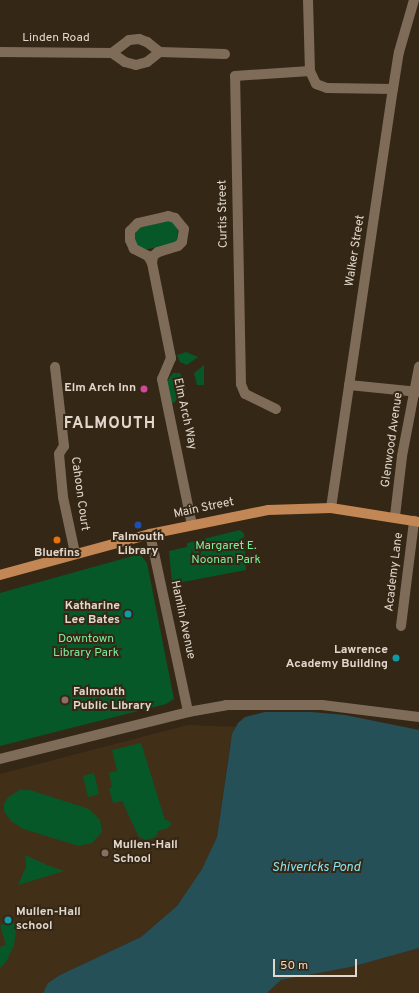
<!DOCTYPE html>
<style>
body{margin:0}
#map{position:relative;width:419px;height:993px;overflow:hidden;background:#352715;font-family:Overpass,sans-serif}
div>[style]{position:absolute}
.built>*{inset:0;background:#422f17}
.green>*{inset:0;background:#065829}
.water>*{inset:0;background:#255057}
.street>*{height:10px;margin:-5px;padding:0 5px;transform-origin:5px;border-radius:5px;background:#7e6c59}
.secondary>*{height:10px;margin:-5px;padding:0 5px;transform-origin:5px;border-radius:5px;background:#7e6c59}
.primary>*{height:10px;margin:-5px;padding:0 5px;transform-origin:5px;border-radius:5px;background:#c38755}
.dots>*{width:11px;height:11px;translate:-50% -50%;box-sizing:border-box;border:2px solid #352715;border-radius:50%}
span{translate:-50% -50%;white-space:nowrap;text-align:center;line-height:1.15;-webkit-text-stroke:4px #352715;paint-order:stroke}
.street-label{font-size:12px;color:#e1d7cc}
.poi-label{font-size:12px;color:#e1d7cc;font-weight:700}
.right{translate:-100% -50%;text-align:right}
.left{translate:0 -50%;text-align:left}
.park-label{font-size:12px;color:#7ded9c}
.water-label{font-size:13px;color:#88e6f5;font-style:italic}
.district-label{font-size:16px;color:#e1d7cc;font-weight:700;letter-spacing:1px}
.scale{position:absolute;left:273px;top:959px;width:84px;height:18px;box-sizing:border-box;border:2px solid #e1d7cc;border-top:0;padding-left:5px;font-size:12px;line-height:14px;white-space:nowrap;color:#e1d7cc;-webkit-text-stroke:3px #352715;paint-order:stroke}
</style>
<div id="map">
<div class="built">
<div style="clip-path:polygon(188px 725px,236px 727px,230px 744px,217px 837px,202px 869px,177px 906px,141px 937px,60px 975px,48px 983px,43px 993px,0 993px,0 774px)"></div>
<div style="clip-path:polygon(419px 948px,419px 993px,267px 993px,281px 980px,351px 967px)"></div>
</div>
<div class="green">
<div style="clip-path:polygon(171px 220px,178px 228px,177px 241px,172px 245px,141px 250px,133px 240px,137px 228px)"></div>
<div style="clip-path:polygon(186px 352px,198px 357px,187px 365px,180px 362px,177px 355px)"></div>
<div style="clip-path:polygon(204px 365px,204px 385px,197px 385px,194px 373px)"></div>
<div style="clip-path:polygon(173px 373px,180px 373px,186px 384px,186px 389px,174px 403px,171px 402px,166px 382px)"></div>
<div style="clip-path:polygon(240px 530px,244px 534px,246px 570px,172px 584px,169px 551px,187px 547px,187px 543px)"></div>
<div style="clip-path:polygon(140px 554px,147px 563px,174px 699px,166px 704px,0 746px,0 593px)"></div>
<div style="clip-path:polygon(141px 743px,165px 820px,170px 821px,171px 824px,168px 828px,158px 831px,156px 837px,146px 840px,139px 837px,122px 801px,113px 803px,109px 788px,112px 787px,109px 773px,117px 771px,112px 750px)"></div>
<div style="clip-path:polygon(94px 773px,99px 794px,88px 797px,83px 776px)"></div>
<div style="clip-path:polygon(20px 790px,30px 790px,89px 809px,100px 820px,102px 832px,92px 843px,79px 846px,23px 829px,11px 821px,4px 811px,4px 804px,8px 797px)"></div>
<div style="clip-path:polygon(25px 855px,49px 866px,64px 871px,18px 885px,26px 867px)"></div>
<div style="clip-path:polygon(14px 921px,16px 932px,14px 945px,6px 962px,0 968px,0 947px,6px 945px,0 925px)"></div>
</div>
<div class="water">
<div style="clip-path:polygon(265px 712px,311px 712px,345px 715px,419px 730px,419px 948px,351px 967px,281px 980px,267px 993px,43px 993px,48px 983px,60px 975px,141px 937px,177px 906px,202px 869px,217px 837px,232px 734px,238px 723px,245px 717px)"></div>
</div>
<div class="street">
<div style="left:308px;top:0;width:71px;rotate:88.4deg"></div>
<div style="left:310px;top:71px;width:14px;rotate:65deg"></div>
<div style="left:316px;top:84px;width:12px;rotate:20deg"></div>
<div style="left:327px;top:88px;width:66px;rotate:0.9deg"></div>
<div style="left:0;top:52px;width:112px;rotate:0.5deg"></div>
<div style="left:112px;top:53px;width:16px;rotate:35deg"></div>
<div style="left:125px;top:62px;width:11px;rotate:15deg"></div>
<div style="left:136px;top:65px;width:11px;rotate:-15deg"></div>
<div style="left:147px;top:62px;width:16px;rotate:-38deg"></div>
<div style="left:160px;top:52px;width:65px;rotate:1.8deg"></div>
<div style="left:112px;top:53px;width:21px;rotate:-37deg"></div>
<div style="left:129px;top:40px;width:10px;rotate:-6deg"></div>
<div style="left:139px;top:39px;width:9px;rotate:21deg"></div>
<div style="left:147px;top:42px;width:16px;rotate:38deg"></div>
<div style="left:152px;top:263px;width:8px;rotate:-120deg"></div>
<div style="left:148px;top:256px;width:16px;rotate:-153deg"></div>
<div style="left:134px;top:249px;width:10px;rotate:-114deg"></div>
<div style="left:130px;top:240px;width:9px;rotate:-90deg"></div>
<div style="left:130px;top:231px;width:11px;rotate:-45deg"></div>
<div style="left:138px;top:223px;width:31px;rotate:-13deg"></div>
<div style="left:168px;top:216px;width:7px;rotate:16deg"></div>
<div style="left:175px;top:218px;width:14px;rotate:51deg"></div>
<div style="left:184px;top:229px;width:13px;rotate:99deg"></div>
<div style="left:182px;top:242px;width:6px;rotate:135deg"></div>
<div style="left:178px;top:246px;width:21px;rotate:163deg"></div>
<div style="left:158px;top:252px;width:6px;rotate:141deg"></div>
<div style="left:153px;top:256px;width:7px;rotate:98deg"></div>
<div style="left:152px;top:263px;width:97px;rotate:78.7deg"></div>
<div style="left:171px;top:358px;width:23px;rotate:113deg"></div>
<div style="left:162px;top:379px;width:149px;rotate:78.4deg"></div>
<div style="left:55px;top:367px;width:80px;rotate:83.5deg"></div>
<div style="left:64px;top:446px;width:9px;rotate:122deg"></div>
<div style="left:59px;top:454px;width:43px;rotate:84.7deg"></div>
<div style="left:63px;top:497px;width:57px;rotate:77.9deg"></div>
<div style="left:349px;top:385px;width:70px;rotate:5.7deg"></div>
<div style="left:276px;top:409px;width:34px;rotate:-154deg"></div>
<div style="left:245px;top:394px;width:11px;rotate:-112deg"></div>
<div style="left:241px;top:384px;width:308px;rotate:-91.1deg"></div>
<div style="left:235px;top:76px;width:75px;rotate:-3.8deg"></div>
<div style="left:395px;top:516px;width:60px;rotate:-83.3deg"></div>
<div style="left:402px;top:456px;width:91px;rotate:-79.2deg"></div>
<div style="left:401px;top:626px;width:106px;rotate:-82.9deg"></div>
</div>
<div class="secondary">
<div style="left:331px;top:508px;width:424px;rotate:-81.6deg"></div>
<div style="left:393px;top:89px;width:37px;rotate:-81deg"></div>
<div style="left:399px;top:52px;width:54px;rotate:-73.9deg"></div>
<div style="left:150px;top:534px;width:182px;rotate:77.9deg"></div>
<div style="left:0;top:759px;width:194px;rotate:-14deg"></div>
<div style="left:188px;top:712px;width:39px;rotate:-10deg"></div>
<div style="left:226px;top:705px;width:96px"></div>
<div style="left:322px;top:705px;width:98px;rotate:7.1deg"></div>
</div>
<div class="primary">
<div style="left:0;top:575px;width:156px;rotate:-15.3deg"></div>
<div style="left:150px;top:534px;width:120px;rotate:-11.5deg"></div>
<div style="left:268px;top:510px;width:63px;rotate:-1.8deg"></div>
<div style="left:331px;top:508px;width:89px;rotate:9deg"></div>
</div>
<div class="dots">
<div style="left:144px;top:389px;background:#d1479c"></div>
<div style="left:138px;top:525px;background:#1a4fb4"></div>
<div style="left:57px;top:540px;background:#e8710a"></div>
<div style="left:128px;top:614px;background:#0f9aa8"></div>
<div style="left:396px;top:658px;background:#0f9aa8"></div>
<div style="left:65px;top:700px;background:#8d6e63"></div>
<div style="left:105px;top:853px;background:#8d6e63"></div>
<div style="left:8px;top:920px;background:#0f9aa8"></div>
</div>
<div class="street-label">
<span style="left:56px;top:39px">Linden Road</span>
<span style="left:224px;top:214px;rotate:-91deg">Curtis Street</span>
<span style="left:356px;top:251px;rotate:-81deg">Walker Street</span>
<span style="left:184px;top:414px;rotate:78deg">Elm Arch Way</span>
<span style="left:393px;top:440px;rotate:-82deg">Glenwood Avenue</span>
<span style="left:79px;top:494px;rotate:82deg">Cahoon Court</span>
<span style="left:204px;top:509px;rotate:-12deg">Main Street</span>
<span style="left:395px;top:572px;rotate:-83deg">Academy Lane</span>
<span style="left:182px;top:620px;rotate:78deg">Hamlin Avenue</span>
</div>
<div class="poi-label">
<span class="right" style="left:136px;top:389px">Elm Arch Inn</span>
<span style="left:138px;top:545px">Falmouth<br>Library</span>
<span style="left:57px;top:554px">Bluefins</span>
<span class="right" style="left:120px;top:614px">Katharine<br>Lee Bates</span>
<span class="right" style="left:388px;top:658px">Lawrence<br>Academy Building</span>
<span class="left" style="left:73px;top:700px">Falmouth<br>Public Library</span>
<span class="left" style="left:113px;top:853px">Mullen-Hall<br>School</span>
<span class="left" style="left:16px;top:920px">Mullen-Hall<br>school</span>
</div>
<div class="park-label">
<span style="left:226px;top:554px">Margaret E.<br>Noonan Park</span>
<span style="left:86px;top:647px">Downtown<br>Library Park</span>
</div>
<div class="water-label">
<span style="left:316px;top:868px">Shivericks Pond</span>
</div>
<div class="district-label">
<span style="left:110px;top:424px">FALMOUTH</span>
</div>
<div class="scale">50 m</div>
</div>
